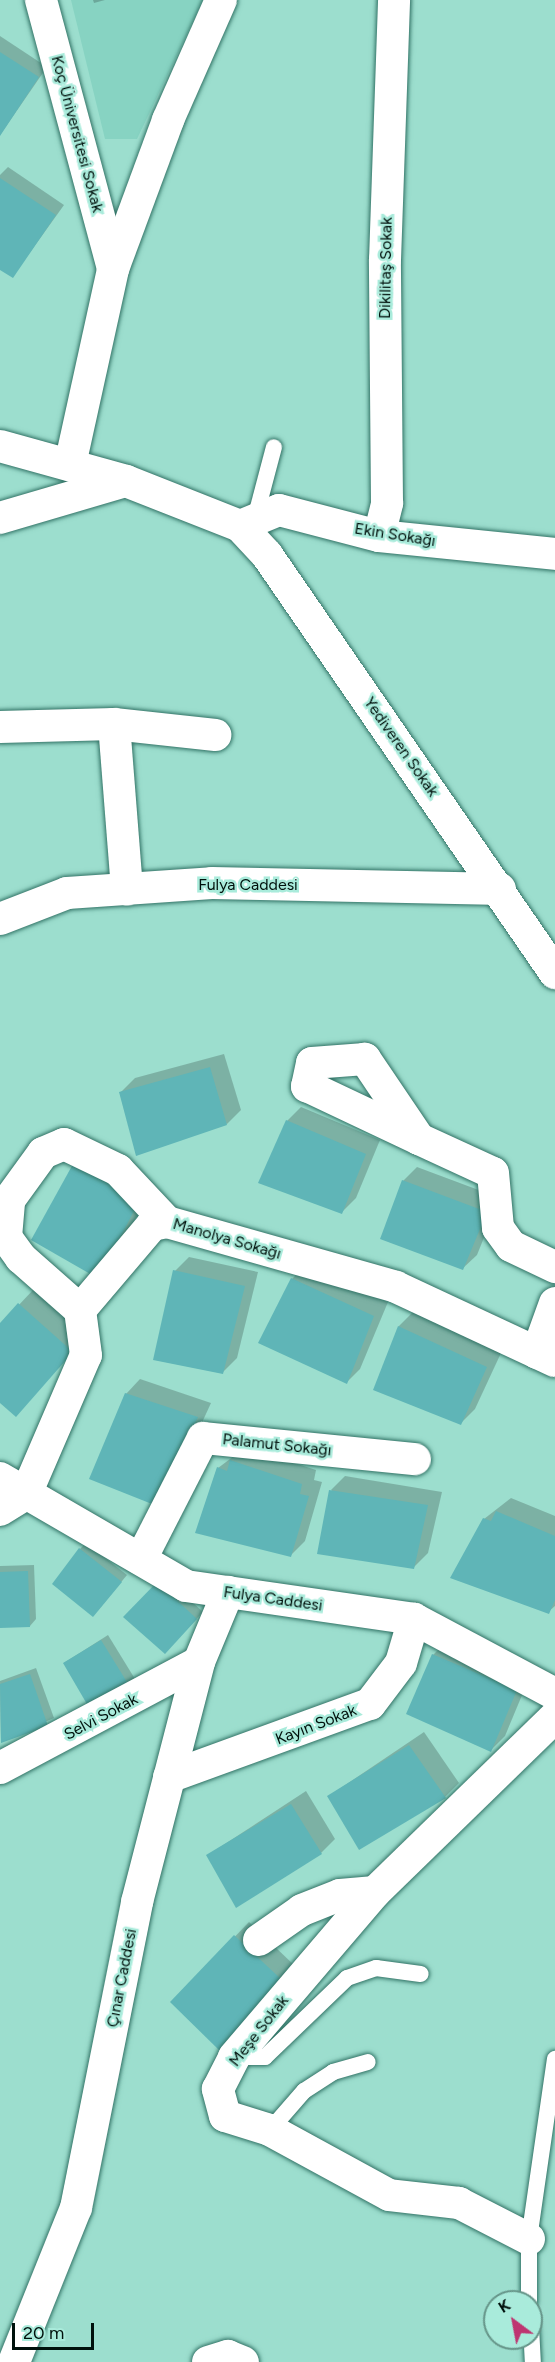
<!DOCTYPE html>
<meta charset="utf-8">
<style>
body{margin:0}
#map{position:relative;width:555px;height:2362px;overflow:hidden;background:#9cdece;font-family:Figtree,sans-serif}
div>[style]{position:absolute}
.built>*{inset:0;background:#87d3c2}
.shadow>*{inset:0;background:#0003}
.building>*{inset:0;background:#5fb5b7}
.roads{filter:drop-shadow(0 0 2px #327366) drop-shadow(0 0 2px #327366)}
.service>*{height:16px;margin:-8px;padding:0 8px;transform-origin:8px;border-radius:8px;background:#fff}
.minor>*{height:32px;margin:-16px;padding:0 16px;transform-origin:16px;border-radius:16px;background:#fff}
span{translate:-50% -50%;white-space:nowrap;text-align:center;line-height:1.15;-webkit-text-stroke:5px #a9ebdb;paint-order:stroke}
.street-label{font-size:16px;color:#00110c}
.north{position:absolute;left:483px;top:2290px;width:60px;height:60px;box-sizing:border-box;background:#a9ebdb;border:2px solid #659488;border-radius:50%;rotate:328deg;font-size:16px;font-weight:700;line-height:24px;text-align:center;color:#00110c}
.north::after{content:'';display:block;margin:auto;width:21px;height:27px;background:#be3571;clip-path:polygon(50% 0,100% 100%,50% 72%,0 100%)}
.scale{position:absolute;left:12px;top:2323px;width:82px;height:27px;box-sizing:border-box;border:3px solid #00110c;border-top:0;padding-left:8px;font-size:18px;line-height:21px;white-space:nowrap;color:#00110c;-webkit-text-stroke:4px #a9ebdb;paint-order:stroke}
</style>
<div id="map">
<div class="built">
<div style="clip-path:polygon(71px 0,203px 0,137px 139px,105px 139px)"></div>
</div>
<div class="shadow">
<div style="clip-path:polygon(93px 0,105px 0,94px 3px)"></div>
<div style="clip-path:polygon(0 36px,47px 67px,0 135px)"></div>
<div style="clip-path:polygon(8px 167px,64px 205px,13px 276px,0 268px,0 175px)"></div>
<div style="clip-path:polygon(224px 1054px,241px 1110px,227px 1124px,121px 1092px,135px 1078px)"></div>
<div style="clip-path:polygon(301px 1107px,380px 1140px,356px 1198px,342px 1212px,287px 1121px)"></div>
<div style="clip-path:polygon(417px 1167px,500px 1198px,477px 1255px,462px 1269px,403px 1181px)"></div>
<div style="clip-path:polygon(153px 1184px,113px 1263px,33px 1240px)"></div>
<div style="clip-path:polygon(189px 1257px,258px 1272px,237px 1358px,223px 1372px,175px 1271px)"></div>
<div style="clip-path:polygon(306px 1265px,388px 1302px,360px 1369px,346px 1383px,292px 1279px)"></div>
<div style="clip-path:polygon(33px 1290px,86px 1337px,0 1401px,0 1325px)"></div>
<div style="clip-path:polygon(413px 1312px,501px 1353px,475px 1409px,461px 1423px,375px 1389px,399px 1326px)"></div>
<div style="clip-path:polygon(140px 1379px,211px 1403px,171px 1490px,126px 1394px)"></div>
<div style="clip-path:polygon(246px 1447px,316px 1470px,314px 1480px,322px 1482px,305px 1541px,291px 1555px,218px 1468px)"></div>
<div style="clip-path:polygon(345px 1476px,442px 1492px,428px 1553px,414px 1567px,331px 1490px)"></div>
<div style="clip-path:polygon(511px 1498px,555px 1516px,555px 1606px,548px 1612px,484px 1519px)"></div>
<div style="clip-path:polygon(86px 1543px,127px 1575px,99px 1609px,80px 1549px)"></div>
<div style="clip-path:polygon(34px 1565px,36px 1619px,30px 1626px,0 1626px,0 1566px)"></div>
<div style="clip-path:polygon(165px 1577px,203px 1612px,165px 1652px)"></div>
<div style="clip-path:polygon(108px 1635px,135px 1679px,129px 1686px,64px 1663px)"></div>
<div style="clip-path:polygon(447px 1641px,530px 1676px,505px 1736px,491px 1750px,433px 1655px)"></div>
<div style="clip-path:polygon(36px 1668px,54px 1718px,1px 1741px,0 1681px)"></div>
<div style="clip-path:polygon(424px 1732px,459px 1783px,445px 1797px,329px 1796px)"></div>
<div style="clip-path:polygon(306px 1791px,335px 1839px,321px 1853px,208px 1855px)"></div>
<div style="clip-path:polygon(249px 1922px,295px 1966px,234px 2035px,172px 2002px)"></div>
</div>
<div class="building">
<div style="clip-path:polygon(0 52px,39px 77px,0 136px)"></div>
<div style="clip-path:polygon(0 178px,56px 215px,13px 278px,0 270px)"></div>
<div style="clip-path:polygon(210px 1067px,227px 1125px,136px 1156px,119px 1092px)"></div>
<div style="clip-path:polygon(286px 1120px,366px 1154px,342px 1214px,258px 1183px)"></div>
<div style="clip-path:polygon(73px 1164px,140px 1199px,99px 1279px,31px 1240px)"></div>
<div style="clip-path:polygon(402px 1180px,487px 1212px,463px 1270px,380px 1239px)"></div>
<div style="clip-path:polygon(173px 1270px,245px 1286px,223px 1374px,153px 1360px)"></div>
<div style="clip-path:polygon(291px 1278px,374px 1316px,347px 1384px,258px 1343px)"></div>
<div style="clip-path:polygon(18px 1303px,73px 1352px,16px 1417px,0 1403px,0 1323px)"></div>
<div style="clip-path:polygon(398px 1326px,487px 1367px,461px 1425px,373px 1390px)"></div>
<div style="clip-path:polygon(125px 1393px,198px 1417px,157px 1506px,89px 1479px)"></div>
<div style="clip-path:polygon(230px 1460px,302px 1484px,300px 1494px,309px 1496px,291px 1557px,195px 1533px,217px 1467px,227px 1471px)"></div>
<div style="clip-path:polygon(329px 1490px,428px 1505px,414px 1569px,317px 1554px)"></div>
<div style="clip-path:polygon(496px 1511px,555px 1536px,555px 1600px,549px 1614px,450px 1578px,483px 1518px,491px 1521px)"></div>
<div style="clip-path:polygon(79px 1548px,122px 1582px,93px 1617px,52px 1584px)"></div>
<div style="clip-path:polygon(28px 1571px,30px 1627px,0 1628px,0 1572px)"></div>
<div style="clip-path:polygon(157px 1582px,197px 1619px,165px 1654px,123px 1617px)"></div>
<div style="clip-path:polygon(101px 1640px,130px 1687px,91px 1711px,63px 1663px)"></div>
<div style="clip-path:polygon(432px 1654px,517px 1690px,491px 1752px,406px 1714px)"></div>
<div style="clip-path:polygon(30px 1674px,48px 1726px,1px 1743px,0 1684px)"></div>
<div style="clip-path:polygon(409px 1745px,446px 1798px,359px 1850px,327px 1796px)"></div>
<div style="clip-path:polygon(291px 1804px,322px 1854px,236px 1908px,206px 1855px)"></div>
<div style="clip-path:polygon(234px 1935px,283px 1981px,220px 2051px,170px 2002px)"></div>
</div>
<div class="roads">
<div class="service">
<div style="left:256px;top:515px;width:70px;rotate:-75.2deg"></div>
<div style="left:234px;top:2057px;width:31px"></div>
<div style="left:265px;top:2057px;width:114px;rotate:-43.9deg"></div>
<div style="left:347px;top:1978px;width:31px;rotate:-19deg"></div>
<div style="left:376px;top:1968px;width:45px;rotate:7.6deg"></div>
<div style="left:270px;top:2130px;width:52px;rotate:-48.9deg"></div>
<div style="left:304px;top:2091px;width:35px;rotate:-33deg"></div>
<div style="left:333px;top:2072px;width:36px;rotate:-16deg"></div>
<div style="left:529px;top:2302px;width:63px;rotate:-90deg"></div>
<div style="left:529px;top:2239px;width:182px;rotate:-81.8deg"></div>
<div style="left:531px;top:2327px;width:35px;rotate:87deg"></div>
</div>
<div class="minor">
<div style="left:41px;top:0;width:278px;rotate:75deg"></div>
<div style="left:0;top:446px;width:131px;rotate:15.5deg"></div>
<div style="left:126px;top:481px;width:123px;rotate:21.5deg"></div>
<div style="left:240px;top:526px;width:40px;rotate:47deg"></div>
<div style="left:267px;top:555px;width:508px;rotate:55.43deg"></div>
<div style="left:70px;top:465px;width:201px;rotate:-77.6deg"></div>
<div style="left:113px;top:269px;width:159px;rotate:-69.7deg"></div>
<div style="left:168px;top:120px;width:131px;rotate:-66.2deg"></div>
<div style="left:0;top:518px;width:131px;rotate:-16.4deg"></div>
<div style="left:240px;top:526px;width:42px;rotate:-22.3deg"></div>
<div style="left:279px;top:510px;width:103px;rotate:14.6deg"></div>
<div style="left:379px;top:536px;width:177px;rotate:5.8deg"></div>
<div style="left:379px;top:536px;width:34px;rotate:-76deg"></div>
<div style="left:387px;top:503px;width:243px;rotate:-90.5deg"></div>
<div style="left:385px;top:260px;width:260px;rotate:-88deg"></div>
<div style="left:114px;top:724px;width:166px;rotate:85.5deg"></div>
<div style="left:0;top:727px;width:114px;rotate:-1.5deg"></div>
<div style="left:114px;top:724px;width:102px;rotate:6.2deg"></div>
<div style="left:0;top:919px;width:72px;rotate:-21.2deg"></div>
<div style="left:67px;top:893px;width:145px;rotate:-3.9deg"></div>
<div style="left:212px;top:883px;width:288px;rotate:1.2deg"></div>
<div style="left:419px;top:1139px;width:97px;rotate:-124deg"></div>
<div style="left:365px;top:1059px;width:53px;rotate:175.7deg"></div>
<div style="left:312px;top:1063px;width:24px;rotate:102deg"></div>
<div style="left:307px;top:1086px;width:124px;rotate:25.3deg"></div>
<div style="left:419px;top:1139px;width:81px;rotate:24.7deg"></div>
<div style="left:493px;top:1173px;width:55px;rotate:84.8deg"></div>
<div style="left:498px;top:1228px;width:22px;rotate:54deg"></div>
<div style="left:511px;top:1246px;width:49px;rotate:25.5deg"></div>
<div style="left:80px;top:1310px;width:79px;rotate:-138.6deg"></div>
<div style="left:21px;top:1258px;width:26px;rotate:-126deg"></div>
<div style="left:6px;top:1237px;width:37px;rotate:-85deg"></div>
<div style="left:9px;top:1200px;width:58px;rotate:-54.1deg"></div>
<div style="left:43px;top:1153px;width:23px;rotate:-23deg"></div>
<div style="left:64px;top:1144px;width:60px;rotate:25.7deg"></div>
<div style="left:118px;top:1170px;width:71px;rotate:46.7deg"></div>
<div style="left:537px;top:1353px;width:53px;rotate:-70.2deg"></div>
<div style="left:0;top:1478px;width:215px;rotate:30.1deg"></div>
<div style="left:186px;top:1586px;width:230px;rotate:8.2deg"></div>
<div style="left:414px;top:1619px;width:160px;rotate:28deg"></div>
<div style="left:0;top:1510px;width:31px;rotate:-32deg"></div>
<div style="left:26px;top:1494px;width:151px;rotate:-66.7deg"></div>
<div style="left:86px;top:1355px;width:45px;rotate:-97.6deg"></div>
<div style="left:80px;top:1310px;width:111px;rotate:-49.7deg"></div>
<div style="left:152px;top:1225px;width:15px;rotate:-11deg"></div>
<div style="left:167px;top:1222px;width:238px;rotate:15.8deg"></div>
<div style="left:396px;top:1287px;width:175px;rotate:25deg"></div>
<div style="left:141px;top:1559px;width:136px;rotate:-62.9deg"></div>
<div style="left:203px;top:1438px;width:213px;rotate:5.7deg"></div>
<div style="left:0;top:1768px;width:225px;rotate:-28deg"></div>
<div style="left:169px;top:1777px;width:214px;rotate:-20deg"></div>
<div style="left:370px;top:1704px;width:51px;rotate:-52.9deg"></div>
<div style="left:401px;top:1663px;width:46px;rotate:-73.5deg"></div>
<div style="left:259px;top:1940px;width:52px;rotate:-34.9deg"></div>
<div style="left:302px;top:1910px;width:41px;rotate:-21.5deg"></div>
<div style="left:340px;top:1895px;width:35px;rotate:-5deg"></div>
<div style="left:529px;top:2239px;width:79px;rotate:-152.8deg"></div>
<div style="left:459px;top:2203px;width:70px;rotate:-173.5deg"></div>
<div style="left:389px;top:2195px;width:136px;rotate:-151.4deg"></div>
<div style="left:270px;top:2130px;width:47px;rotate:-162.7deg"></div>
<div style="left:225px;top:2116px;width:28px;rotate:-105deg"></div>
<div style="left:218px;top:2089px;width:36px;rotate:-63deg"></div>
<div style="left:234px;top:2057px;width:217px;rotate:-49.5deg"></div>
<div style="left:375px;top:1892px;width:251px;rotate:-44.2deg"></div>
<div style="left:14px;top:2362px;width:166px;rotate:-68.1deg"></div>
<div style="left:76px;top:2208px;width:312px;rotate:-78.7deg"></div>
<div style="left:137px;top:1902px;width:248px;rotate:-75.5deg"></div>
<div style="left:199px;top:1662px;width:76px;rotate:-67.5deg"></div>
<div style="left:208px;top:2362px;width:21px;rotate:-17deg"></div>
<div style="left:228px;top:2356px;width:16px;rotate:22deg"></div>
</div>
</div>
<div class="street-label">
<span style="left:77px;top:134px;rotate:75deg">Koç Üniversitesi Sokak</span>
<span style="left:386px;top:268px;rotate:-89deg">Dikilitaş Sokak</span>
<span style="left:395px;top:535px;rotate:9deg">Ekin Sokağı</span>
<span style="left:401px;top:747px;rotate:55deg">Yediveren Sokak</span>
<span style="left:248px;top:885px">Fulya Caddesi</span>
<span style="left:227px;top:1239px;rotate:16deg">Manolya Sokağı</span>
<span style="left:277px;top:1445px;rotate:6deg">Palamut Sokağı</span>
<span style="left:273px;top:1599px;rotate:8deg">Fulya Caddesi</span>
<span style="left:101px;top:1717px;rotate:-28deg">Selvi Sokak</span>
<span style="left:316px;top:1725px;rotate:-21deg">Kayın Sokak</span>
<span style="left:122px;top:1978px;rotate:-79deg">Çınar Caddesi</span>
<span style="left:259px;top:2031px;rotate:-52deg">Meşe Sokak</span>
</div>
<div class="north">K</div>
<div class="scale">20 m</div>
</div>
